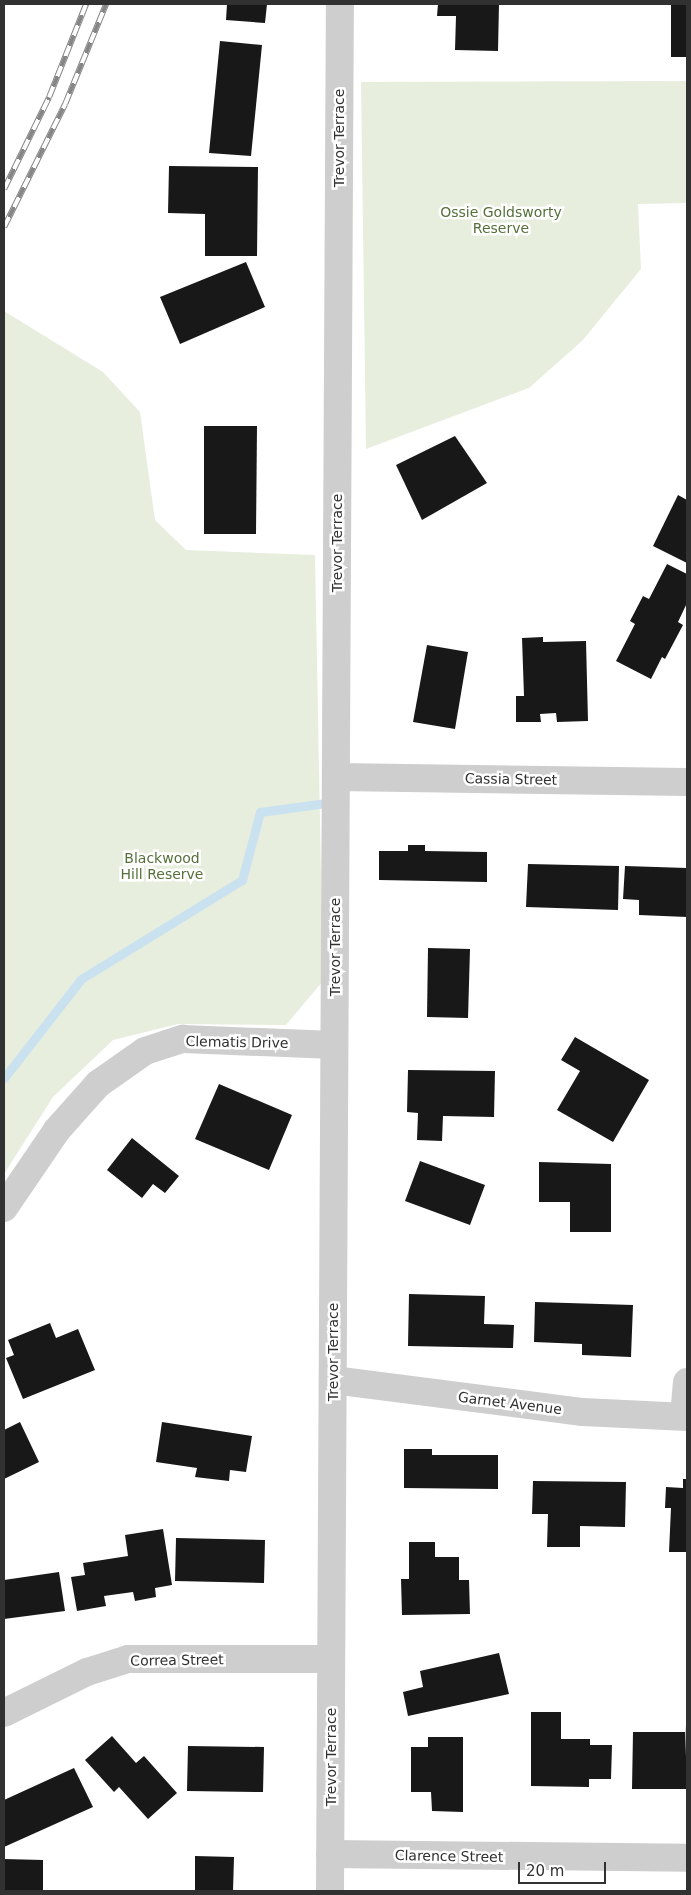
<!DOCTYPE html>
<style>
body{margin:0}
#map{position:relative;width:691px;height:1895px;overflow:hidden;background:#fff;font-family:"DejaVu Sans",sans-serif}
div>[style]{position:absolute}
.green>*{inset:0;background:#e7eede}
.stream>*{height:9px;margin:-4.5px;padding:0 4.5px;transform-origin:4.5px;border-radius:4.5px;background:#cae2ef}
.building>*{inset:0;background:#181818}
.minor>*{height:28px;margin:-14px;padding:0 14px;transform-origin:14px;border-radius:14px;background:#cecece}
.rail>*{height:5.5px;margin-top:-2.75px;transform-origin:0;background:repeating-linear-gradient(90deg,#fff 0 11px,#868686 0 22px);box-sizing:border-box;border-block:1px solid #868686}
span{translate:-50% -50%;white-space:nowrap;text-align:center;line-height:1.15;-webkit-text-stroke:5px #fff;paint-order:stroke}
.street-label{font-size:14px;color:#313131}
.park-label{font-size:14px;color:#55703a}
.frame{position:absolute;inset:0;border:5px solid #313131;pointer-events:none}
.scale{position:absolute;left:518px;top:1862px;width:88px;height:22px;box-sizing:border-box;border:2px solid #313131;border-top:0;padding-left:6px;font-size:15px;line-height:18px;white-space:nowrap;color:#313131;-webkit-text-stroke:4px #fff;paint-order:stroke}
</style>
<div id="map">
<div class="green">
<div style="clip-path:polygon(687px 81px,687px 203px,638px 204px,641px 269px,582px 341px,529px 388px,366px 449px,361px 82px)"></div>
<div style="clip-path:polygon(4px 311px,103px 372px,140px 412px,155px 520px,186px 550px,315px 555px,323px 981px,286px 1025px,178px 1024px,113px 1040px,53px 1097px,4px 1174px)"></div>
</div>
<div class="stream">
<div style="left:4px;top:1078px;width:125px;rotate:-52.1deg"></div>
<div style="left:81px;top:979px;width:189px;rotate:-31.6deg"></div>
<div style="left:242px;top:880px;width:70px;rotate:-75.2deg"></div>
<div style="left:260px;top:812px;width:74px;rotate:-7.8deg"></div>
</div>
<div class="building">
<div style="clip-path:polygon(227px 4px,267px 4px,265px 23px,226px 20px)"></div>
<div style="clip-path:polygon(438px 4px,499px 4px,498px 51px,455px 50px,456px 16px,437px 16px)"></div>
<div style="clip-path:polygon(671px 4px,687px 4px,687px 57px,671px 57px)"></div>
<div style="clip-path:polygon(220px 41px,262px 45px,251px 156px,209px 153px)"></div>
<div style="clip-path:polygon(169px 166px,258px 167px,257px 256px,205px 256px,205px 214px,168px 213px)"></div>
<div style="clip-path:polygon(246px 262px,265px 307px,180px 344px,160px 297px)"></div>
<div style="clip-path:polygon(204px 426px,257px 426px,256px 534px,204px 534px)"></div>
<div style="clip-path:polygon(455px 436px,487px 483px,422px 520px,396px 465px)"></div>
<div style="clip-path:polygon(678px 495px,687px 500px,687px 563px,653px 546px)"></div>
<div style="clip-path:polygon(667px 564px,687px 574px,687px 603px,678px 622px,683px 625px,665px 659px,662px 657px,651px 679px,616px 661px,635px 624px,630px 621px,643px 596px,649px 599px)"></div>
<div style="clip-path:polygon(543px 637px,543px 642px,586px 641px,588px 721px,557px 722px,556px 713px,540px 714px,541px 722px,516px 722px,516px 696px,524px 696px,522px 638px)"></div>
<div style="clip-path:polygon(427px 645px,468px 652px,455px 729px,413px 722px)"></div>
<div style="clip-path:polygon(408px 845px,425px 845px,425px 851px,487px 852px,487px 882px,379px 880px,379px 851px,408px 851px)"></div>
<div style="clip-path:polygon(528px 864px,619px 866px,618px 910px,526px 907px)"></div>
<div style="clip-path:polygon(625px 866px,687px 868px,687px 917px,639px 915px,639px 900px,623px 899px)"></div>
<div style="clip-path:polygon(428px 948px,470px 949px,468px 1018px,427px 1017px)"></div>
<div style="clip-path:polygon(575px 1037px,649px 1080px,613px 1142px,557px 1110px,580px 1071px,561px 1060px)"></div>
<div style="clip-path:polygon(408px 1070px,495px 1071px,494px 1117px,443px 1116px,442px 1141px,417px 1140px,418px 1113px,407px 1112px)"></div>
<div style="clip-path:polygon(219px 1084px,292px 1115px,269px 1170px,195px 1139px)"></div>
<div style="clip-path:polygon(132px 1138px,179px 1176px,165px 1193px,153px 1184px,142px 1198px,107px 1170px)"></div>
<div style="clip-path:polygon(420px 1161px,485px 1185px,470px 1225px,405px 1201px)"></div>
<div style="clip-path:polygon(539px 1162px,611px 1164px,611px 1232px,570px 1232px,570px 1202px,539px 1202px)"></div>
<div style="clip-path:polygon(409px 1294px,485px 1296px,484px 1324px,514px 1325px,513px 1348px,408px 1346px)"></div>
<div style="clip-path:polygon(535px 1302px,633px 1305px,631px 1357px,582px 1355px,582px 1344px,534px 1342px)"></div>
<div style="clip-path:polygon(50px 1323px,56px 1338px,78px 1329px,95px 1370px,23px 1399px,6px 1358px,14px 1355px,8px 1340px)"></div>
<div style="clip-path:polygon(20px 1422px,39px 1462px,4px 1479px,4px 1430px)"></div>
<div style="clip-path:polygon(162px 1422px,252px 1436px,246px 1472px,230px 1470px,229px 1481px,195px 1477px,197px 1468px,156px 1462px)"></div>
<div style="clip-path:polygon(404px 1449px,432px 1449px,432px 1455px,498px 1455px,498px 1489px,404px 1488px)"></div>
<div style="clip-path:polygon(683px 1479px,687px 1479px,687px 1552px,669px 1552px,671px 1508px,665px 1508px,666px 1487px,683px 1488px)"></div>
<div style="clip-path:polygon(533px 1481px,626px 1482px,625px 1527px,580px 1526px,580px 1547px,547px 1547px,548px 1514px,532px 1514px)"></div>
<div style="clip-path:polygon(163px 1529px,172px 1585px,155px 1588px,156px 1597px,135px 1601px,133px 1592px,104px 1596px,106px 1606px,77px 1611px,71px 1577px,85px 1575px,83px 1563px,128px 1556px,125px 1535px)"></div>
<div style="clip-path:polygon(176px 1538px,265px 1540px,264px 1583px,175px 1581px)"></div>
<div style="clip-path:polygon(409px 1542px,435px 1542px,435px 1557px,459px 1557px,459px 1580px,469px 1580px,470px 1614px,402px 1615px,401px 1579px,409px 1579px)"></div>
<div style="clip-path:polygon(59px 1572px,65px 1611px,4px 1619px,4px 1580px)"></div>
<div style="clip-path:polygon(499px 1653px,509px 1694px,408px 1716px,403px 1692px,423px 1687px,420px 1671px)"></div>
<div style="clip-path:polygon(531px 1712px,561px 1712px,561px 1739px,590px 1739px,590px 1745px,612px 1745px,611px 1779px,589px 1779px,589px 1787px,531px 1786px)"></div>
<div style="clip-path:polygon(685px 1725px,687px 1789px,632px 1789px,633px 1732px,685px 1732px)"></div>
<div style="clip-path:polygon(112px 1736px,136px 1763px,144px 1756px,177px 1793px,148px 1819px,119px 1787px,114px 1792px,85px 1760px)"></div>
<div style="clip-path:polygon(428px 1737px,463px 1737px,463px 1812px,432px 1811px,431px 1792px,411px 1792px,411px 1747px,428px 1747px)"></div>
<div style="clip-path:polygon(188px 1746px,264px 1747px,263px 1792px,187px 1791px)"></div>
<div style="clip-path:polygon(74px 1768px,93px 1807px,4px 1847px,4px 1800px)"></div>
<div style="clip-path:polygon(195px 1856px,234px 1857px,233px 1891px,195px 1891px)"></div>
<div style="clip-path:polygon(4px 1859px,43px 1860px,43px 1891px,4px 1891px)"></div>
</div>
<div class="minor">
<div style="left:336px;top:777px;width:351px;rotate:0.8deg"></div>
<div style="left:4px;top:1208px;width:94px;rotate:-55.8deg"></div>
<div style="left:57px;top:1130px;width:62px;rotate:-48.3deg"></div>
<div style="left:98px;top:1084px;width:57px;rotate:-35.1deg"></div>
<div style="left:145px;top:1051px;width:40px;rotate:-18deg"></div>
<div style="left:183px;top:1039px;width:151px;rotate:2.3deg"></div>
<div style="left:333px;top:1380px;width:252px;rotate:7.3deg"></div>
<div style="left:583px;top:1412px;width:104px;rotate:2.8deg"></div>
<div style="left:684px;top:1416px;width:34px;rotate:-85deg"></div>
<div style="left:4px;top:1713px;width:93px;rotate:-26.3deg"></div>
<div style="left:87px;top:1672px;width:43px;rotate:-17.6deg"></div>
<div style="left:128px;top:1659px;width:203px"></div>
<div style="left:330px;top:1854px;width:357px;rotate:0.6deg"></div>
<div style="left:330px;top:1891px;width:1887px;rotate:-89.7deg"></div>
</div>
<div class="rail">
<div style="left:4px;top:189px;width:102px;rotate:-63.9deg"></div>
<div style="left:49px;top:97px;width:100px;rotate:-68.3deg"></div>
<div style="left:4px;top:227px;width:137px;rotate:-63.6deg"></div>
<div style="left:65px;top:104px;width:108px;rotate:-67.7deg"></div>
</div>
<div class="street-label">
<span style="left:339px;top:138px;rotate:-90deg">Trevor Terrace</span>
<span style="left:337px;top:543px;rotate:-90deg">Trevor Terrace</span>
<span style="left:511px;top:779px;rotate:1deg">Cassia Street</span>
<span style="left:335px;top:947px;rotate:-90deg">Trevor Terrace</span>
<span style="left:237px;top:1042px;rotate:1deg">Clematis Drive</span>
<span style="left:333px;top:1352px;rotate:-90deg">Trevor Terrace</span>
<span style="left:510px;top:1403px;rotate:7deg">Garnet Avenue</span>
<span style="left:177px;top:1660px;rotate:-1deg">Correa Street</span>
<span style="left:331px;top:1757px;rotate:-90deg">Trevor Terrace</span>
<span style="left:449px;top:1856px;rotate:1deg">Clarence Street</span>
</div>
<div class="park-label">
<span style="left:501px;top:220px">Ossie Goldsworty<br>Reserve</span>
<span style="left:162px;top:866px">Blackwood<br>Hill Reserve</span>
</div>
<div class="frame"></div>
<div class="scale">20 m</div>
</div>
